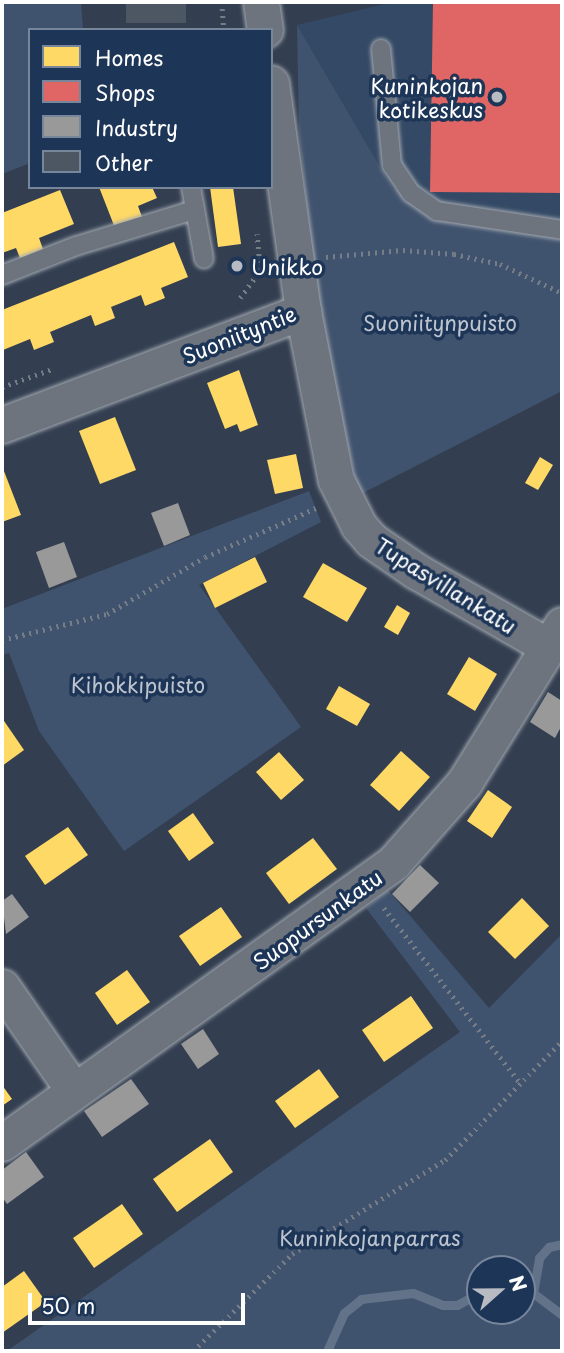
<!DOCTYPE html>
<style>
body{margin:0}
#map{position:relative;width:564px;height:1353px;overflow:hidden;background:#333f51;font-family:"Playpen Sans",sans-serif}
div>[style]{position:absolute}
.built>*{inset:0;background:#344965}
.green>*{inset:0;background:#40536e}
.homes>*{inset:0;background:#ffd966}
.shops>*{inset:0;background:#e06666}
.industry>*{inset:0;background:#999}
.stream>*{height:9px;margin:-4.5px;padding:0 4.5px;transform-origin:4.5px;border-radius:4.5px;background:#627389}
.building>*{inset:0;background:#4d5764}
.path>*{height:4.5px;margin-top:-2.25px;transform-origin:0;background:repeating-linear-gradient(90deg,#767d86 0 2px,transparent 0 7px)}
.roads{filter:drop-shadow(0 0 2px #a3a9b1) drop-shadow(0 0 2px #a3a9b1)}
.service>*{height:18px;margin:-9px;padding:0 9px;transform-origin:9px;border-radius:9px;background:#6e747e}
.minor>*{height:35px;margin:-17.5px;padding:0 17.5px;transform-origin:17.5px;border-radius:17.5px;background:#6e747e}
.dots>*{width:19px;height:19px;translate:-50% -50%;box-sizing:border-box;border:4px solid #1d3557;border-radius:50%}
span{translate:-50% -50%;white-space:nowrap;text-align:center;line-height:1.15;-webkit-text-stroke:7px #1d3557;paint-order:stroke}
.poi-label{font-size:21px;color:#fff}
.right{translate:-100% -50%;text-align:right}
.left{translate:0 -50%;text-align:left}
.park-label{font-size:21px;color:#bdc4ce}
.street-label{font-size:21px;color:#fff}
.frame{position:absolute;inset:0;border:4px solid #fff;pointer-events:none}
.legend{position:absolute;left:28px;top:28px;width:245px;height:161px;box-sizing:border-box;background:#1d3557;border:2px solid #77869a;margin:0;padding:9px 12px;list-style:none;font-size:21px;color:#fff}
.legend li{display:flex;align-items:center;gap:14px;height:35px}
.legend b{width:35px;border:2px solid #77869a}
.north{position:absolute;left:466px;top:1255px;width:70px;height:70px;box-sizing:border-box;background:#1d3557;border:2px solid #77869a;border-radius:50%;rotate:69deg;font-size:19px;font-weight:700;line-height:28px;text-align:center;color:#fff}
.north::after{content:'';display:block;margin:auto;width:24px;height:32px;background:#b8bcc2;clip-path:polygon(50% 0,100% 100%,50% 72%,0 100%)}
.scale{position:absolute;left:28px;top:1293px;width:217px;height:32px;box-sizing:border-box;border:4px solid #fff;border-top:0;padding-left:9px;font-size:21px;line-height:24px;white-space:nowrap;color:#fff;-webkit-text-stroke:5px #1d3557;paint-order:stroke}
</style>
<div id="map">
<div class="built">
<div style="clip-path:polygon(393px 2px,562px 2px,562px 231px,393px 189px,297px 25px)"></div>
</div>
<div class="green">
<div style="clip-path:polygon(2px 2px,81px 2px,83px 30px,30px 30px,30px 163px,2px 174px)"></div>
<div style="clip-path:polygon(297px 25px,393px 189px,562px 231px,562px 391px,359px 495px,325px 347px,311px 242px,299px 130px)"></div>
<div style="clip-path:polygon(309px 491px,321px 522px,199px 585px,301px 727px,124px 851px,39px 731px,9px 653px,2px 655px,2px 609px)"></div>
<div style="clip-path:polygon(evenodd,388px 890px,489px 1008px,562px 934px,562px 1351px,7px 1351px,460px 1032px,366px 908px,388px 890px,480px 1269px,522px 1269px,522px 1311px,480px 1311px,480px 1269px)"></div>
</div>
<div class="homes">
<div style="clip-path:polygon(99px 187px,152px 187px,157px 198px,138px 206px,142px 217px,115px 228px)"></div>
<div style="clip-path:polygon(210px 187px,233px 187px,241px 244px,218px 247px)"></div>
<div style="clip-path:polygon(60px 190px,74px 224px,39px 238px,43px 249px,20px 258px,16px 248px,2px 253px,2px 213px)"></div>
<div style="clip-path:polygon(174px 242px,188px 277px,161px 288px,165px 298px,145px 306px,141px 295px,111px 307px,115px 318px,95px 326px,91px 315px,50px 332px,54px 342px,34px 350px,30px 339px,3px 350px,2px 310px)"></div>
<div style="clip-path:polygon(239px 370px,258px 425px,240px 432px,237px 424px,225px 429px,207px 383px)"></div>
<div style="clip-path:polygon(115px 417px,136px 470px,100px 484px,79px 431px)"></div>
<div style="clip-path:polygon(296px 454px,303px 488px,275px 494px,267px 460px)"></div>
<div style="clip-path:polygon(540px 457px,553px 465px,538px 490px,525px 483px)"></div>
<div style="clip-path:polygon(2px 466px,21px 515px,2px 522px)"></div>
<div style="clip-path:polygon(255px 557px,267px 582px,215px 608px,203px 583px)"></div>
<div style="clip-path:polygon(323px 563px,367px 588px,347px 622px,303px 597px)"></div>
<div style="clip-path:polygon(397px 605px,410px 613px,398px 635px,384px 627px)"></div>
<div style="clip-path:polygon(469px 657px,497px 674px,475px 711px,447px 694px)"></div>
<div style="clip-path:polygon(339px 686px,370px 704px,357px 726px,326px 709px)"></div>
<div style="clip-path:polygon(2px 718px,24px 750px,2px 766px)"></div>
<div style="clip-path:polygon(401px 751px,430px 777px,399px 811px,370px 785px)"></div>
<div style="clip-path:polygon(279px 752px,304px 780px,281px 800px,256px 772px)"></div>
<div style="clip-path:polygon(488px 790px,512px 807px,492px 838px,467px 821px)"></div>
<div style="clip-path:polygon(193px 813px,214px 843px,189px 861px,168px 831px)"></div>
<div style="clip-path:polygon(68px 827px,88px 855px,45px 885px,25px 856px)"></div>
<div style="clip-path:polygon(313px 838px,337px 869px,289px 904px,266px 873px)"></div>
<div style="clip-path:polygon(522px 898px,549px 926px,515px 959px,488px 932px)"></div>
<div style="clip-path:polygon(221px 907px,242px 937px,200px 966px,179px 936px)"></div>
<div style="clip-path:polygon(127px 970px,150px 1002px,117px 1025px,95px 993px)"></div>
<div style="clip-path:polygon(411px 996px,433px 1028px,384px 1062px,362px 1030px)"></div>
<div style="clip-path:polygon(319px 1069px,339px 1097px,295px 1128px,275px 1101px)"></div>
<div style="clip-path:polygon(2px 1085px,12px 1099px,2px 1106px)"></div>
<div style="clip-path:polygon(210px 1139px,233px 1172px,177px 1212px,153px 1179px)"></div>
<div style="clip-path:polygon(122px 1204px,143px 1234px,94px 1268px,73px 1238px)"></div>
<div style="clip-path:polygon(24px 1271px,46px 1302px,2px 1333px,2px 1287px)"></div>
</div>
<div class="shops">
<div style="clip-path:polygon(433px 2px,562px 2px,562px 193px,430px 192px)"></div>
</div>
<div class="industry">
<div style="clip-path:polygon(178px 503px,190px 535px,164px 546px,151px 513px)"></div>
<div style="clip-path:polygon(64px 542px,77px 577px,49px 588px,36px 552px)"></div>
<div style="clip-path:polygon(548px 692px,562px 701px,562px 725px,555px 738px,530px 722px)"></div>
<div style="clip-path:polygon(420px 865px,439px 883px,410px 912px,392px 894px)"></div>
<div style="clip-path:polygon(12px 894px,29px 917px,6px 934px,2px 901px)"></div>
<div style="clip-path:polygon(203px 1029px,219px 1054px,198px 1069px,181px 1044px)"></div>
<div style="clip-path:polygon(131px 1079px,149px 1104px,102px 1137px,84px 1111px)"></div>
<div style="clip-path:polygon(26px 1152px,44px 1177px,7px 1204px,2px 1197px,2px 1170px)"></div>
</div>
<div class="stream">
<div style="left:522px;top:1291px;width:11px;rotate:10deg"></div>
<div style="left:533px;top:1293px;width:36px;rotate:37deg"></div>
<div style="left:533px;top:1293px;width:36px;rotate:-80deg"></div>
<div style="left:539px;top:1258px;width:15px;rotate:-48deg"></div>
<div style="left:549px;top:1247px;width:13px;rotate:-13deg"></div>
<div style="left:327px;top:1351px;width:42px;rotate:-65.9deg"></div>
<div style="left:344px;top:1313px;width:22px;rotate:-39deg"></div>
<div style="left:361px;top:1299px;width:52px;rotate:-6.6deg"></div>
<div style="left:413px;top:1293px;width:32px;rotate:22deg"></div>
<div style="left:443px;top:1305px;width:14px"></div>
<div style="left:457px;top:1305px;width:26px;rotate:-28deg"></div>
</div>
<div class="building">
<div style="clip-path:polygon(126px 2px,186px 2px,186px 23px,126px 23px)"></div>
</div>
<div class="path">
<div style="left:222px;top:2px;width:28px;rotate:86deg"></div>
<div style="left:326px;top:257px;width:77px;rotate:-5.2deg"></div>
<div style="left:403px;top:250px;width:51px;rotate:4.5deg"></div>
<div style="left:454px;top:254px;width:47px;rotate:12.3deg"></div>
<div style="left:500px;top:264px;width:68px;rotate:25.1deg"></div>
<div style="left:240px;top:298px;width:34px;rotate:-54deg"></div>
<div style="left:260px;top:270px;width:36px;rotate:-95deg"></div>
<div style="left:2px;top:387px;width:53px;rotate:-19.8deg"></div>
<div style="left:2px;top:640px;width:108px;rotate:-13.9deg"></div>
<div style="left:107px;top:614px;width:113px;rotate:-30.2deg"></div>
<div style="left:205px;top:557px;width:121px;rotate:-23.8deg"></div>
<div style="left:384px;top:908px;width:223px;rotate:52.1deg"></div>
<div style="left:193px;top:1351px;width:139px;rotate:-44.4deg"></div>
<div style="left:292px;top:1254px;width:180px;rotate:-31.6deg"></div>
<div style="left:445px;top:1160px;width:167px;rotate:-45.5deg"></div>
</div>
<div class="roads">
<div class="service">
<div style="left:381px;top:49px;width:117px;rotate:84.6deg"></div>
<div style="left:392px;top:165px;width:34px;rotate:56deg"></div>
<div style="left:411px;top:193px;width:32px;rotate:35deg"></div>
<div style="left:437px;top:211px;width:126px;rotate:8.6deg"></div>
<div style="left:191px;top:187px;width:73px;rotate:79.8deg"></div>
<div style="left:2px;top:275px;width:79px;rotate:-21.4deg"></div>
<div style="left:76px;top:246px;width:123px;rotate:-17deg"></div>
</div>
<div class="minor">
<div style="left:261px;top:2px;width:28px;rotate:82deg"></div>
<div style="left:303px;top:311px;width:172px;rotate:79deg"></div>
<div style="left:336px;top:480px;width:51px;rotate:63.4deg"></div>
<div style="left:359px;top:526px;width:18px;rotate:49deg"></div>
<div style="left:371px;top:540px;width:55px;rotate:34.6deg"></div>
<div style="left:416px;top:571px;width:153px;rotate:29.7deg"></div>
<div style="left:2px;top:425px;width:322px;rotate:-20.7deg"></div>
<div style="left:303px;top:311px;width:230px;rotate:-98deg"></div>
<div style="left:2px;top:987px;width:126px;rotate:55.3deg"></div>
<div style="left:2px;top:1143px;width:482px;rotate:-35.6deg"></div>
<div style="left:394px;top:862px;width:106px;rotate:-48.5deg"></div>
<div style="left:464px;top:783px;width:186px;rotate:-58.2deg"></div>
</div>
</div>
<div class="dots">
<div style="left:497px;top:97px;background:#b8bcc2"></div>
<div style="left:237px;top:266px;background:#b8bcc2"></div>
</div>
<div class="poi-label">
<span class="right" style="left:483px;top:97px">Kuninkojan<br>kotikeskus</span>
<span class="left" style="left:251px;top:266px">Unikko</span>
</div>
<div class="park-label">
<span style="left:440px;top:322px">Suoniitynpuisto</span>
<span style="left:138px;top:684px">Kihokkipuisto</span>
<span style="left:370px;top:1237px">Kuninkojanparras</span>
</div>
<div class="street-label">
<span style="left:239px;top:334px;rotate:-22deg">Suoniityntie</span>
<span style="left:446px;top:585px;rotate:32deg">Tupasvillankatu</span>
<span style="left:317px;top:919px;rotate:-36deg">Suopursunkatu</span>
</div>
<div class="frame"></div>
<ul class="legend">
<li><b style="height:19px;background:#ffd966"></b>Homes</li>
<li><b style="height:19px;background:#e06666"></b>Shops</li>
<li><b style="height:19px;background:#999"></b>Industry</li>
<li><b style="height:19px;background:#4d5764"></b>Other</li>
</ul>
<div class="north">N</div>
<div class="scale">50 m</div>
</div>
